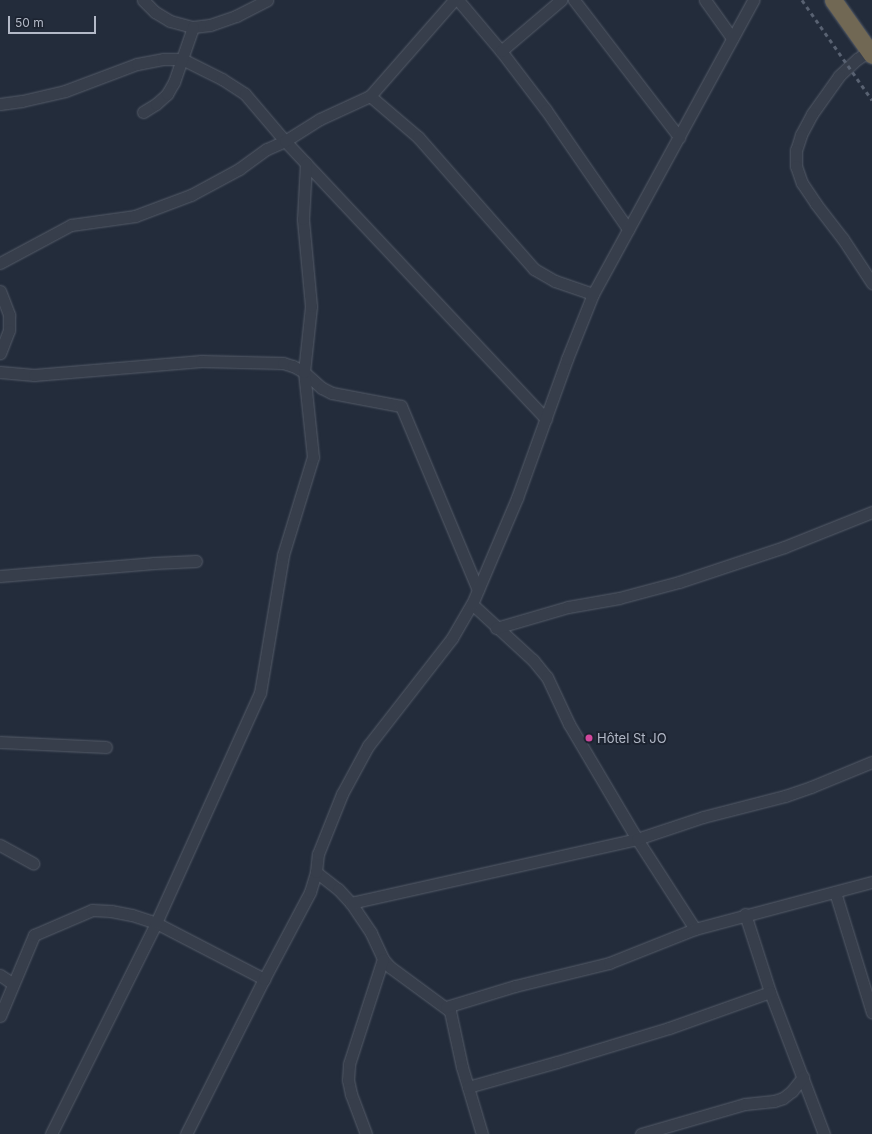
<!DOCTYPE html>
<meta charset="utf-8">
<style>
body{margin:0}
#map{position:relative;width:872px;height:1134px;overflow:hidden;background:#232c3b;font-family:Inter,sans-serif}
div>[style]{position:absolute}
.roads{filter:drop-shadow(0 0 1px #555c69) drop-shadow(0 0 1px #555c69)}
.minor>*{height:11px;margin:-5.5px;padding:0 5.5px;transform-origin:5.5px;border-radius:5.5px;background:#373e4b}
.highway>*{height:17px;margin:-8.5px;padding:0 8.5px;transform-origin:8.5px;border-radius:8.5px;background:#716854}
.rail>*{height:3px;margin-top:-1.5px;transform-origin:0;background:repeating-linear-gradient(90deg,#596272 0 4px,transparent 0 8px)}
.dots>*{width:11px;height:11px;translate:-50% -50%;box-sizing:border-box;border:2px solid #1c2330;border-radius:50%}
span{translate:-50% -50%;white-space:nowrap;text-align:center;line-height:1.15;-webkit-text-stroke:4px #1c2330;paint-order:stroke}
.poi-label{font-size:13px;color:#b3b9c7}
.left{translate:0 -50%;text-align:left}
.scale{position:absolute;left:8px;top:16px;width:88px;height:18px;box-sizing:border-box;border:2px solid #b3b9c7;border-top:0;padding-left:5px;font-size:12px;line-height:14px;white-space:nowrap;color:#b3b9c7;-webkit-text-stroke:3px #1c2330;paint-order:stroke}
</style>
<div id="map">
<div class="roads">
<div class="minor">
<div style="left:143px;top:0;width:17px;rotate:45deg"></div>
<div style="left:155px;top:12px;width:17px;rotate:31deg"></div>
<div style="left:170px;top:21px;width:24px;rotate:15deg"></div>
<div style="left:193px;top:27px;width:17px;rotate:-7deg"></div>
<div style="left:210px;top:25px;width:28px;rotate:-19deg"></div>
<div style="left:236px;top:16px;width:35px;rotate:-27deg"></div>
<div style="left:458px;top:0;width:67px;rotate:49.9deg"></div>
<div style="left:501px;top:51px;width:74px;rotate:52.7deg"></div>
<div style="left:546px;top:110px;width:145px;rotate:55.4deg"></div>
<div style="left:574px;top:0;width:173px;rotate:52.5deg"></div>
<div style="left:705px;top:0;width:47px;rotate:54.6deg"></div>
<div style="left:501px;top:51px;width:79px;rotate:-40.4deg"></div>
<div style="left:869px;top:51px;width:14px;rotate:146deg"></div>
<div style="left:857px;top:59px;width:25px;rotate:137deg"></div>
<div style="left:839px;top:76px;width:47px;rotate:125.4deg"></div>
<div style="left:812px;top:114px;width:24px;rotate:118deg"></div>
<div style="left:801px;top:135px;width:16px;rotate:108deg"></div>
<div style="left:796px;top:150px;width:16px;rotate:90deg"></div>
<div style="left:796px;top:166px;width:18px;rotate:71deg"></div>
<div style="left:802px;top:183px;width:25px;rotate:56deg"></div>
<div style="left:816px;top:204px;width:44px;rotate:52.4deg"></div>
<div style="left:843px;top:239px;width:53px;rotate:56.6deg"></div>
<div style="left:370px;top:96px;width:63px;rotate:40.5deg"></div>
<div style="left:418px;top:137px;width:176px;rotate:48.7deg"></div>
<div style="left:534px;top:269px;width:24px;rotate:30deg"></div>
<div style="left:555px;top:281px;width:40px;rotate:18.9deg"></div>
<div style="left:0;top:104px;width:22px;rotate:-8deg"></div>
<div style="left:22px;top:101px;width:44px;rotate:-13.1deg"></div>
<div style="left:65px;top:91px;width:77px;rotate:-20.6deg"></div>
<div style="left:137px;top:64px;width:26px;rotate:-11deg"></div>
<div style="left:163px;top:59px;width:19px"></div>
<div style="left:182px;top:59px;width:45px;rotate:26.6deg"></div>
<div style="left:222px;top:79px;width:27px;rotate:33deg"></div>
<div style="left:245px;top:94px;width:62px;rotate:49.6deg"></div>
<div style="left:285px;top:141px;width:381px;rotate:46.8deg"></div>
<div style="left:143px;top:112px;width:15px;rotate:-32deg"></div>
<div style="left:156px;top:104px;width:15px;rotate:-42deg"></div>
<div style="left:167px;top:94px;width:14px;rotate:-60deg"></div>
<div style="left:174px;top:82px;width:58px;rotate:-70.9deg"></div>
<div style="left:0;top:263px;width:81px;rotate:-28.2deg"></div>
<div style="left:71px;top:225px;width:65px;rotate:-8deg"></div>
<div style="left:135px;top:216px;width:60px;rotate:-20.6deg"></div>
<div style="left:191px;top:195px;width:55px;rotate:-28.4deg"></div>
<div style="left:239px;top:169px;width:34px;rotate:-36deg"></div>
<div style="left:267px;top:149px;width:20px;rotate:-24deg"></div>
<div style="left:285px;top:141px;width:41px;rotate:-32.2deg"></div>
<div style="left:320px;top:119px;width:55px;rotate:-24.7deg"></div>
<div style="left:370px;top:96px;width:128px;rotate:-48.8deg"></div>
<div style="left:0;top:291px;width:26px;rotate:69deg"></div>
<div style="left:9px;top:315px;width:15px;rotate:90deg"></div>
<div style="left:9px;top:330px;width:25px;rotate:111deg"></div>
<div style="left:0;top:372px;width:34px;rotate:5deg"></div>
<div style="left:34px;top:375px;width:168px;rotate:-4.8deg"></div>
<div style="left:201px;top:361px;width:82px;rotate:1.4deg"></div>
<div style="left:283px;top:363px;width:10px;rotate:17deg"></div>
<div style="left:293px;top:366px;width:13px;rotate:29deg"></div>
<div style="left:304px;top:372px;width:24px;rotate:42deg"></div>
<div style="left:322px;top:388px;width:11px;rotate:27deg"></div>
<div style="left:332px;top:393px;width:70px;rotate:10.7deg"></div>
<div style="left:401px;top:406px;width:199px;rotate:67.3deg"></div>
<div style="left:0;top:576px;width:155px;rotate:-4.8deg"></div>
<div style="left:154px;top:563px;width:42px;rotate:-2.7deg"></div>
<div style="left:472px;top:604px;width:83px;rotate:42.6deg"></div>
<div style="left:533px;top:660px;width:22px;rotate:51deg"></div>
<div style="left:547px;top:677px;width:52px;rotate:64.9deg"></div>
<div style="left:569px;top:724px;width:134px;rotate:59.4deg"></div>
<div style="left:637px;top:839px;width:107px;rotate:57.2deg"></div>
<div style="left:496px;top:628px;width:75px;rotate:-16.3deg"></div>
<div style="left:568px;top:607px;width:52px;rotate:-10deg"></div>
<div style="left:619px;top:598px;width:62px;rotate:-14.9deg"></div>
<div style="left:679px;top:582px;width:111px;rotate:-18.4deg"></div>
<div style="left:784px;top:547px;width:95px;rotate:-21.7deg"></div>
<div style="left:0;top:742px;width:106px;rotate:2.7deg"></div>
<div style="left:0;top:845px;width:38px;rotate:29deg"></div>
<div style="left:316px;top:872px;width:28px;rotate:38deg"></div>
<div style="left:338px;top:889px;width:19px;rotate:47deg"></div>
<div style="left:351px;top:903px;width:36px;rotate:56deg"></div>
<div style="left:371px;top:933px;width:29px;rotate:65deg"></div>
<div style="left:383px;top:959px;width:11px;rotate:49deg"></div>
<div style="left:390px;top:967px;width:74px;rotate:36.3deg"></div>
<div style="left:450px;top:1011px;width:57px;rotate:77.9deg"></div>
<div style="left:462px;top:1067px;width:70px;rotate:73.4deg"></div>
<div style="left:835px;top:892px;width:126px;rotate:72.9deg"></div>
<div style="left:351px;top:903px;width:293px;rotate:-12.6deg"></div>
<div style="left:637px;top:839px;width:70px;rotate:-18.4deg"></div>
<div style="left:703px;top:817px;width:85px;rotate:-14.4deg"></div>
<div style="left:785px;top:796px;width:28px;rotate:-19deg"></div>
<div style="left:811px;top:787px;width:66px;rotate:-22.3deg"></div>
<div style="left:745px;top:914px;width:82px;rotate:72.2deg"></div>
<div style="left:770px;top:992px;width:152px;rotate:69.2deg"></div>
<div style="left:0;top:975px;width:14px;rotate:34deg"></div>
<div style="left:446px;top:1007px;width:72px;rotate:-16.9deg"></div>
<div style="left:515px;top:986px;width:97px;rotate:-13.7deg"></div>
<div style="left:609px;top:963px;width:92px;rotate:-21.6deg"></div>
<div style="left:695px;top:929px;width:183px;rotate:-14.9deg"></div>
<div style="left:0;top:1016px;width:88px;rotate:-67.2deg"></div>
<div style="left:34px;top:935px;width:63px;rotate:-23.3deg"></div>
<div style="left:92px;top:910px;width:19px;rotate:3deg"></div>
<div style="left:111px;top:911px;width:21px;rotate:11deg"></div>
<div style="left:132px;top:915px;width:25px;rotate:18deg"></div>
<div style="left:156px;top:923px;width:122px;rotate:27.4deg"></div>
<div style="left:468px;top:1087px;width:92px;rotate:-15.7deg"></div>
<div style="left:557px;top:1062px;width:117px;rotate:-16.9deg"></div>
<div style="left:669px;top:1028px;width:107px;rotate:-19.6deg"></div>
<div style="left:51px;top:1134px;width:236px;rotate:-63.5deg"></div>
<div style="left:156px;top:923px;width:252px;rotate:-65.7deg"></div>
<div style="left:260px;top:693px;width:140px;rotate:-80.5deg"></div>
<div style="left:283px;top:555px;width:102px;rotate:-73deg"></div>
<div style="left:313px;top:457px;width:85px;rotate:-96deg"></div>
<div style="left:304px;top:372px;width:66px;rotate:-83.9deg"></div>
<div style="left:311px;top:306px;width:87px;rotate:-95.3deg"></div>
<div style="left:303px;top:219px;width:56px;rotate:-86.9deg"></div>
<div style="left:186px;top:1134px;width:174px;rotate:-63.3deg"></div>
<div style="left:264px;top:979px;width:98px;rotate:-62.1deg"></div>
<div style="left:310px;top:892px;width:21px;rotate:-73deg"></div>
<div style="left:316px;top:872px;width:18px;rotate:-84deg"></div>
<div style="left:318px;top:854px;width:65px;rotate:-68.2deg"></div>
<div style="left:342px;top:794px;width:55px;rotate:-61.6deg"></div>
<div style="left:368px;top:746px;width:137px;rotate:-52.1deg"></div>
<div style="left:452px;top:638px;width:39px;rotate:-60deg"></div>
<div style="left:472px;top:604px;width:115px;rotate:-67deg"></div>
<div style="left:517px;top:498px;width:148px;rotate:-70.2deg"></div>
<div style="left:567px;top:359px;width:70px;rotate:-68.2deg"></div>
<div style="left:593px;top:294px;width:335px;rotate:-61.4deg"></div>
<div style="left:366px;top:1134px;width:43px;rotate:-110.6deg"></div>
<div style="left:351px;top:1094px;width:14px;rotate:-102deg"></div>
<div style="left:348px;top:1080px;width:16px;rotate:-86deg"></div>
<div style="left:349px;top:1064px;width:110px;rotate:-72.1deg"></div>
<div style="left:641px;top:1134px;width:108px;rotate:-16.1deg"></div>
<div style="left:745px;top:1104px;width:29px;rotate:-6deg"></div>
<div style="left:774px;top:1101px;width:9px;rotate:-18deg"></div>
<div style="left:783px;top:1098px;width:11px;rotate:-38deg"></div>
<div style="left:792px;top:1091px;width:18px;rotate:-52deg"></div>
</div>
<div class="highway">
<div style="left:833px;top:0;width:67px;rotate:54.7deg"></div>
</div>
</div>
<div class="rail">
<div style="left:802px;top:0;width:122px;rotate:55deg"></div>
</div>
<div class="dots">
<div style="left:589px;top:738px;background:#d1479c"></div>
</div>
<div class="poi-label">
<span class="left" style="left:597px;top:738px">Hôtel St JO</span>
</div>
<div class="scale">50 m</div>
</div>
